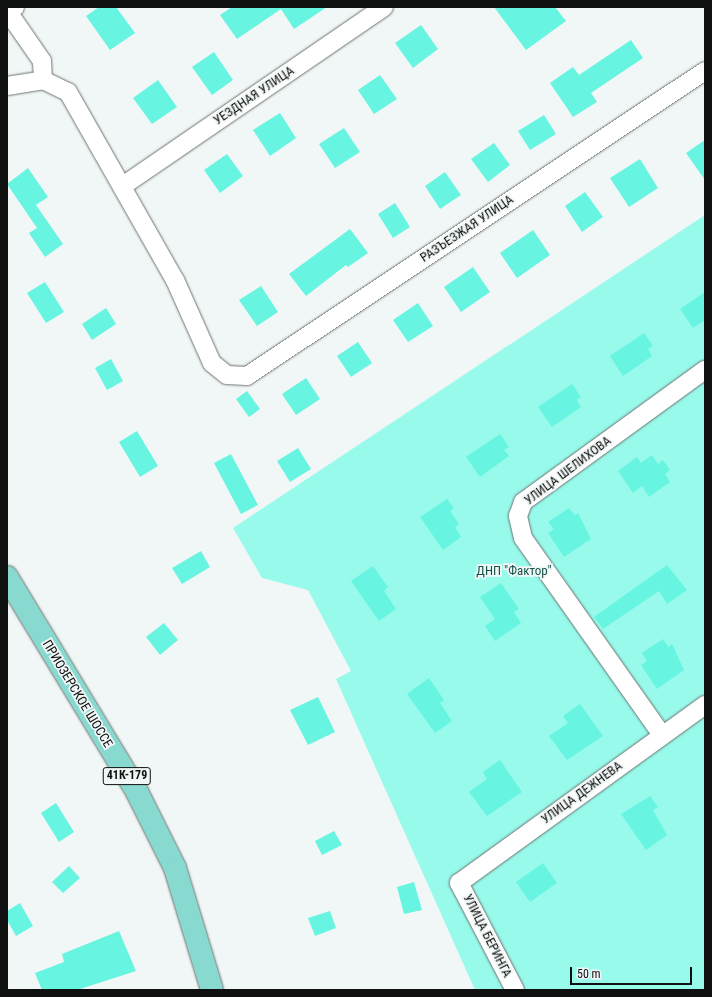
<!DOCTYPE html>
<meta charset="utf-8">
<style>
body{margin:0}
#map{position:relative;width:712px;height:997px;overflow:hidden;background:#f1f7f6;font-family:"Roboto Condensed",sans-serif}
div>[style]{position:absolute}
.green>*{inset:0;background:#98faeb}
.building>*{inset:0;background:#67f5e2}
.roads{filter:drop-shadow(0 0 1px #6d7372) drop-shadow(0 0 1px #6d7372)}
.minor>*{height:18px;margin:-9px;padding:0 9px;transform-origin:9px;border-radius:9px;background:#fff}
.primary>*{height:22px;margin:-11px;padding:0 11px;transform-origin:11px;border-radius:11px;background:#88d9d0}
span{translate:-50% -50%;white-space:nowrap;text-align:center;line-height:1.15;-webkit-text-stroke:3.5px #f1f7f6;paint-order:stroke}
.shield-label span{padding:1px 3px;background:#f1f7f6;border:1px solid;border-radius:3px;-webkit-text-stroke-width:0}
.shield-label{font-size:12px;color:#0f1010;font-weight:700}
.street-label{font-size:13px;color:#0f1010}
.park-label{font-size:13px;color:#16534b}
.frame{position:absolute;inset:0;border:8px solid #0f1010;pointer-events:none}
.scale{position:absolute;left:570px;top:967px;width:122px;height:18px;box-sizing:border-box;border:2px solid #0f1010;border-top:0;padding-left:5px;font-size:12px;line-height:14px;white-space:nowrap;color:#0f1010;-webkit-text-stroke:3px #f1f7f6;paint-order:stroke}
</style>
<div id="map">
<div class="green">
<div style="clip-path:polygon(705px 215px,705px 990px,475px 990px,336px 679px,351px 671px,308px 590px,262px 578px,233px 528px)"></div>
</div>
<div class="building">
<div style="clip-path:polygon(99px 7px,116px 7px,135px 33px,110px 50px,86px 16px)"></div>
<div style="clip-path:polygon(232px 7px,327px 7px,294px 29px,281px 9px,237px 39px,220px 15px)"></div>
<div style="clip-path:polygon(494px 7px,555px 7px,566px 21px,526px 50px)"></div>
<div style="clip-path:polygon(421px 25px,438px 49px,413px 68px,395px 43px)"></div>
<div style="clip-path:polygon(631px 40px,643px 58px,591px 93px,597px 102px,573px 117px,550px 83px,573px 67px,579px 75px)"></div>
<div style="clip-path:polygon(214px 52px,233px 80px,212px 95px,192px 67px)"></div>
<div style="clip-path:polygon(380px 75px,397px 99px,374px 114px,358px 90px)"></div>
<div style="clip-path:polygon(158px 80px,177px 107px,152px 124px,133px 98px)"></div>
<div style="clip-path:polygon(280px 113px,296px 138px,270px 156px,253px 130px)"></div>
<div style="clip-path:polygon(544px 115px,556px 134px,530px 150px,518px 131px)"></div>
<div style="clip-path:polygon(344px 128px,360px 152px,335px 168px,319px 144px)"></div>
<div style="clip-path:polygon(705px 140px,705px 180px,686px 153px)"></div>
<div style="clip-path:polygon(494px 143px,510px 165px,488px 182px,471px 159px)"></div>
<div style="clip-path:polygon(227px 154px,243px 176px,220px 193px,204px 170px)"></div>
<div style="clip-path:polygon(640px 159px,658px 188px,629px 207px,610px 178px)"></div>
<div style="clip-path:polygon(28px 168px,48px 197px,36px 205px,63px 244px,45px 257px,29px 233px,37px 228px,7px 184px)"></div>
<div style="clip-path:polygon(445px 172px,461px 195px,440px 209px,425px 186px)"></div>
<div style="clip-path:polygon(585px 192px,603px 217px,582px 232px,565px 206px)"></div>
<div style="clip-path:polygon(395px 203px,410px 227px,393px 238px,378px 214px)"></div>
<div style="clip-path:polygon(350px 229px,368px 253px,348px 267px,346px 265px,306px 296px,289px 274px)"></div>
<div style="clip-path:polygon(533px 230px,550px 255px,517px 278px,500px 253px)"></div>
<div style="clip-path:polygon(473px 267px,490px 292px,461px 312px,444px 287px)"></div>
<div style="clip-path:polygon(45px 282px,64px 312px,46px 323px,27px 293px)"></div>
<div style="clip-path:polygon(261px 286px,278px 312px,257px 326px,239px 300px)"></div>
<div style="clip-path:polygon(705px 292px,705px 320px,693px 328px,680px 309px)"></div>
<div style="clip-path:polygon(418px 303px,433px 326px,408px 342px,393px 320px)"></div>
<div style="clip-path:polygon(106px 308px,116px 324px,92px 340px,82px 324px)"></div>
<div style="clip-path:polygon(644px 333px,653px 346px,648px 349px,652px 356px,623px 376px,610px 356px)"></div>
<div style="clip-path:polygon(358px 342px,372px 363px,351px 377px,337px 356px)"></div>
<div style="clip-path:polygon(111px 359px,123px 381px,107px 390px,95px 368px)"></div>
<div style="clip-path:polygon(306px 378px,320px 399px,296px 415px,282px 394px)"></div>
<div style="clip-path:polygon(572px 384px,581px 397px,577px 400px,581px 407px,552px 427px,538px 407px)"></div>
<div style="clip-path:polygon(247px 391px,260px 409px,249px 417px,236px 399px)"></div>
<div style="clip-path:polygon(137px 431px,158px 466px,140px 477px,119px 442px)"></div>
<div style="clip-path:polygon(500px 434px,509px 447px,504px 450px,509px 456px,480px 477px,466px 457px)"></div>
<div style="clip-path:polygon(298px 448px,311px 469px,290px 482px,277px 461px)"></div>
<div style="clip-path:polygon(231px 454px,258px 505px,241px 514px,214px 463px)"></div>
<div style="clip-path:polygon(652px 455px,658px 464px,663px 460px,670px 470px,665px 474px,670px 482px,649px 497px,642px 486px,633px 493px,618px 471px,637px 457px,641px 463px)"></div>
<div style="clip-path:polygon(447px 499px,454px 508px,450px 511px,459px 524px,455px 527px,461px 537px,443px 550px,420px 517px)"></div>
<div style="clip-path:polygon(569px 508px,575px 515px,578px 513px,591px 539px,564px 557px,548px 533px,554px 529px,548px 522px)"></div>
<div style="clip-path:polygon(201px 551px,210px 567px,182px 584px,172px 568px)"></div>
<div style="clip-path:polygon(667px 565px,687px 590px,667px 604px,659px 591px,603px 629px,594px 617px)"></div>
<div style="clip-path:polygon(373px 566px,388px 587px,384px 591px,396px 609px,379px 621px,351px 581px)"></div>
<div style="clip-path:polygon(501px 583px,519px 609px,514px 612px,521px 623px,495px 641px,485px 626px,495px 619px,480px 597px)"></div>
<div style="clip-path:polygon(164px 623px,178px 640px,160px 655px,146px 637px)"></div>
<div style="clip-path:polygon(663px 639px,668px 647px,672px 644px,684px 670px,657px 689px,641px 665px,647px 661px,642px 653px)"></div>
<div style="clip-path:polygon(429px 678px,444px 700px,440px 703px,452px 721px,435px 733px,407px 694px)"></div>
<div style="clip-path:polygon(318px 697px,335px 732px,308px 745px,290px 710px)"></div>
<div style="clip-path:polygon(580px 704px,603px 736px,567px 760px,549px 736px,568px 723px,563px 716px)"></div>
<div style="clip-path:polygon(500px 760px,522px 792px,487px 816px,469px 792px,487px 779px,483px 772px)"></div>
<div style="clip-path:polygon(650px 796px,658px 807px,653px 810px,667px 835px,646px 850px,621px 814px)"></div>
<div style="clip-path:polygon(56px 803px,74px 832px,59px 842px,41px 813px)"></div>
<div style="clip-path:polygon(334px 831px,342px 845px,322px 855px,315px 841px)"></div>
<div style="clip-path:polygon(543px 863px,557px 883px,530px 902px,516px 882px)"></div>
<div style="clip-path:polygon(69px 866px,80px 878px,63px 893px,52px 882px)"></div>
<div style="clip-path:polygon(414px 882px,422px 910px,404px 914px,397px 887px)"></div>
<div style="clip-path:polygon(20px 903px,33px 926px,16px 936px,7px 920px,7px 911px)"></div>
<div style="clip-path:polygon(330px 911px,336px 928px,315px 936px,308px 918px)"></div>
<div style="clip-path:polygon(119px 931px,136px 971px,77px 990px,42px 990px,35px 973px,64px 962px,62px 954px)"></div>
</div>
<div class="roads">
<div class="minor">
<div style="left:15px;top:7px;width:9px;rotate:144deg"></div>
<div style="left:8px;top:12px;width:60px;rotate:55.2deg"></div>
<div style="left:42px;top:61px;width:19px;rotate:87deg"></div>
<div style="left:7px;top:86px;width:36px;rotate:-9deg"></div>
<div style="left:43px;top:80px;width:28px;rotate:26deg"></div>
<div style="left:68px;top:92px;width:216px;rotate:60.4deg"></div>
<div style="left:175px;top:280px;width:91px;rotate:66deg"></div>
<div style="left:212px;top:363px;width:19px;rotate:39deg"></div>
<div style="left:227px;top:375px;width:20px;rotate:3deg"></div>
<div style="left:247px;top:376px;width:550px;rotate:-33.66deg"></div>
<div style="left:124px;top:185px;width:315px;rotate:-34.4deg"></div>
<div style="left:662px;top:735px;width:241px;rotate:-125.2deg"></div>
<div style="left:523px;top:538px;width:23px;rotate:-103deg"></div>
<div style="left:518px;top:516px;width:15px;rotate:-70deg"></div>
<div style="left:523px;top:502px;width:225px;rotate:-36deg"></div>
<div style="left:515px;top:990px;width:121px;rotate:-117.6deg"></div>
<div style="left:459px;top:883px;width:304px;rotate:-35.9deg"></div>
</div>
<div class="primary">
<div style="left:7px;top:577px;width:251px;rotate:58.8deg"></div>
<div style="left:137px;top:792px;width:85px;rotate:63.4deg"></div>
<div style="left:175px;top:868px;width:127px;rotate:73.1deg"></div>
</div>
</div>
<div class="shield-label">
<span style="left:127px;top:776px">41К-179</span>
</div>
<div class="street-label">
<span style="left:254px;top:96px;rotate:-34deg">УЕЗДНАЯ УЛИЦА</span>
<span style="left:467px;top:229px;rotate:-34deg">РАЗЪЕЗЖАЯ УЛИЦА</span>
<span style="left:568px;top:471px;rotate:-37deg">УЛИЦА ШЕЛИХОВА</span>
<span style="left:77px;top:694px;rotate:59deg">ПРИОЗЕРСКОЕ ШОССЕ</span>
<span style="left:582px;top:793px;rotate:-36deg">УЛИЦА ДЕЖНЕВА</span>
<span style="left:487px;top:936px;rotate:63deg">УЛИЦА БЕРИНГА</span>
</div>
<div class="park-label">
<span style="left:514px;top:571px">ДНП "Фактор"</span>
</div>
<div class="frame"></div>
<div class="scale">50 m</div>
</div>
